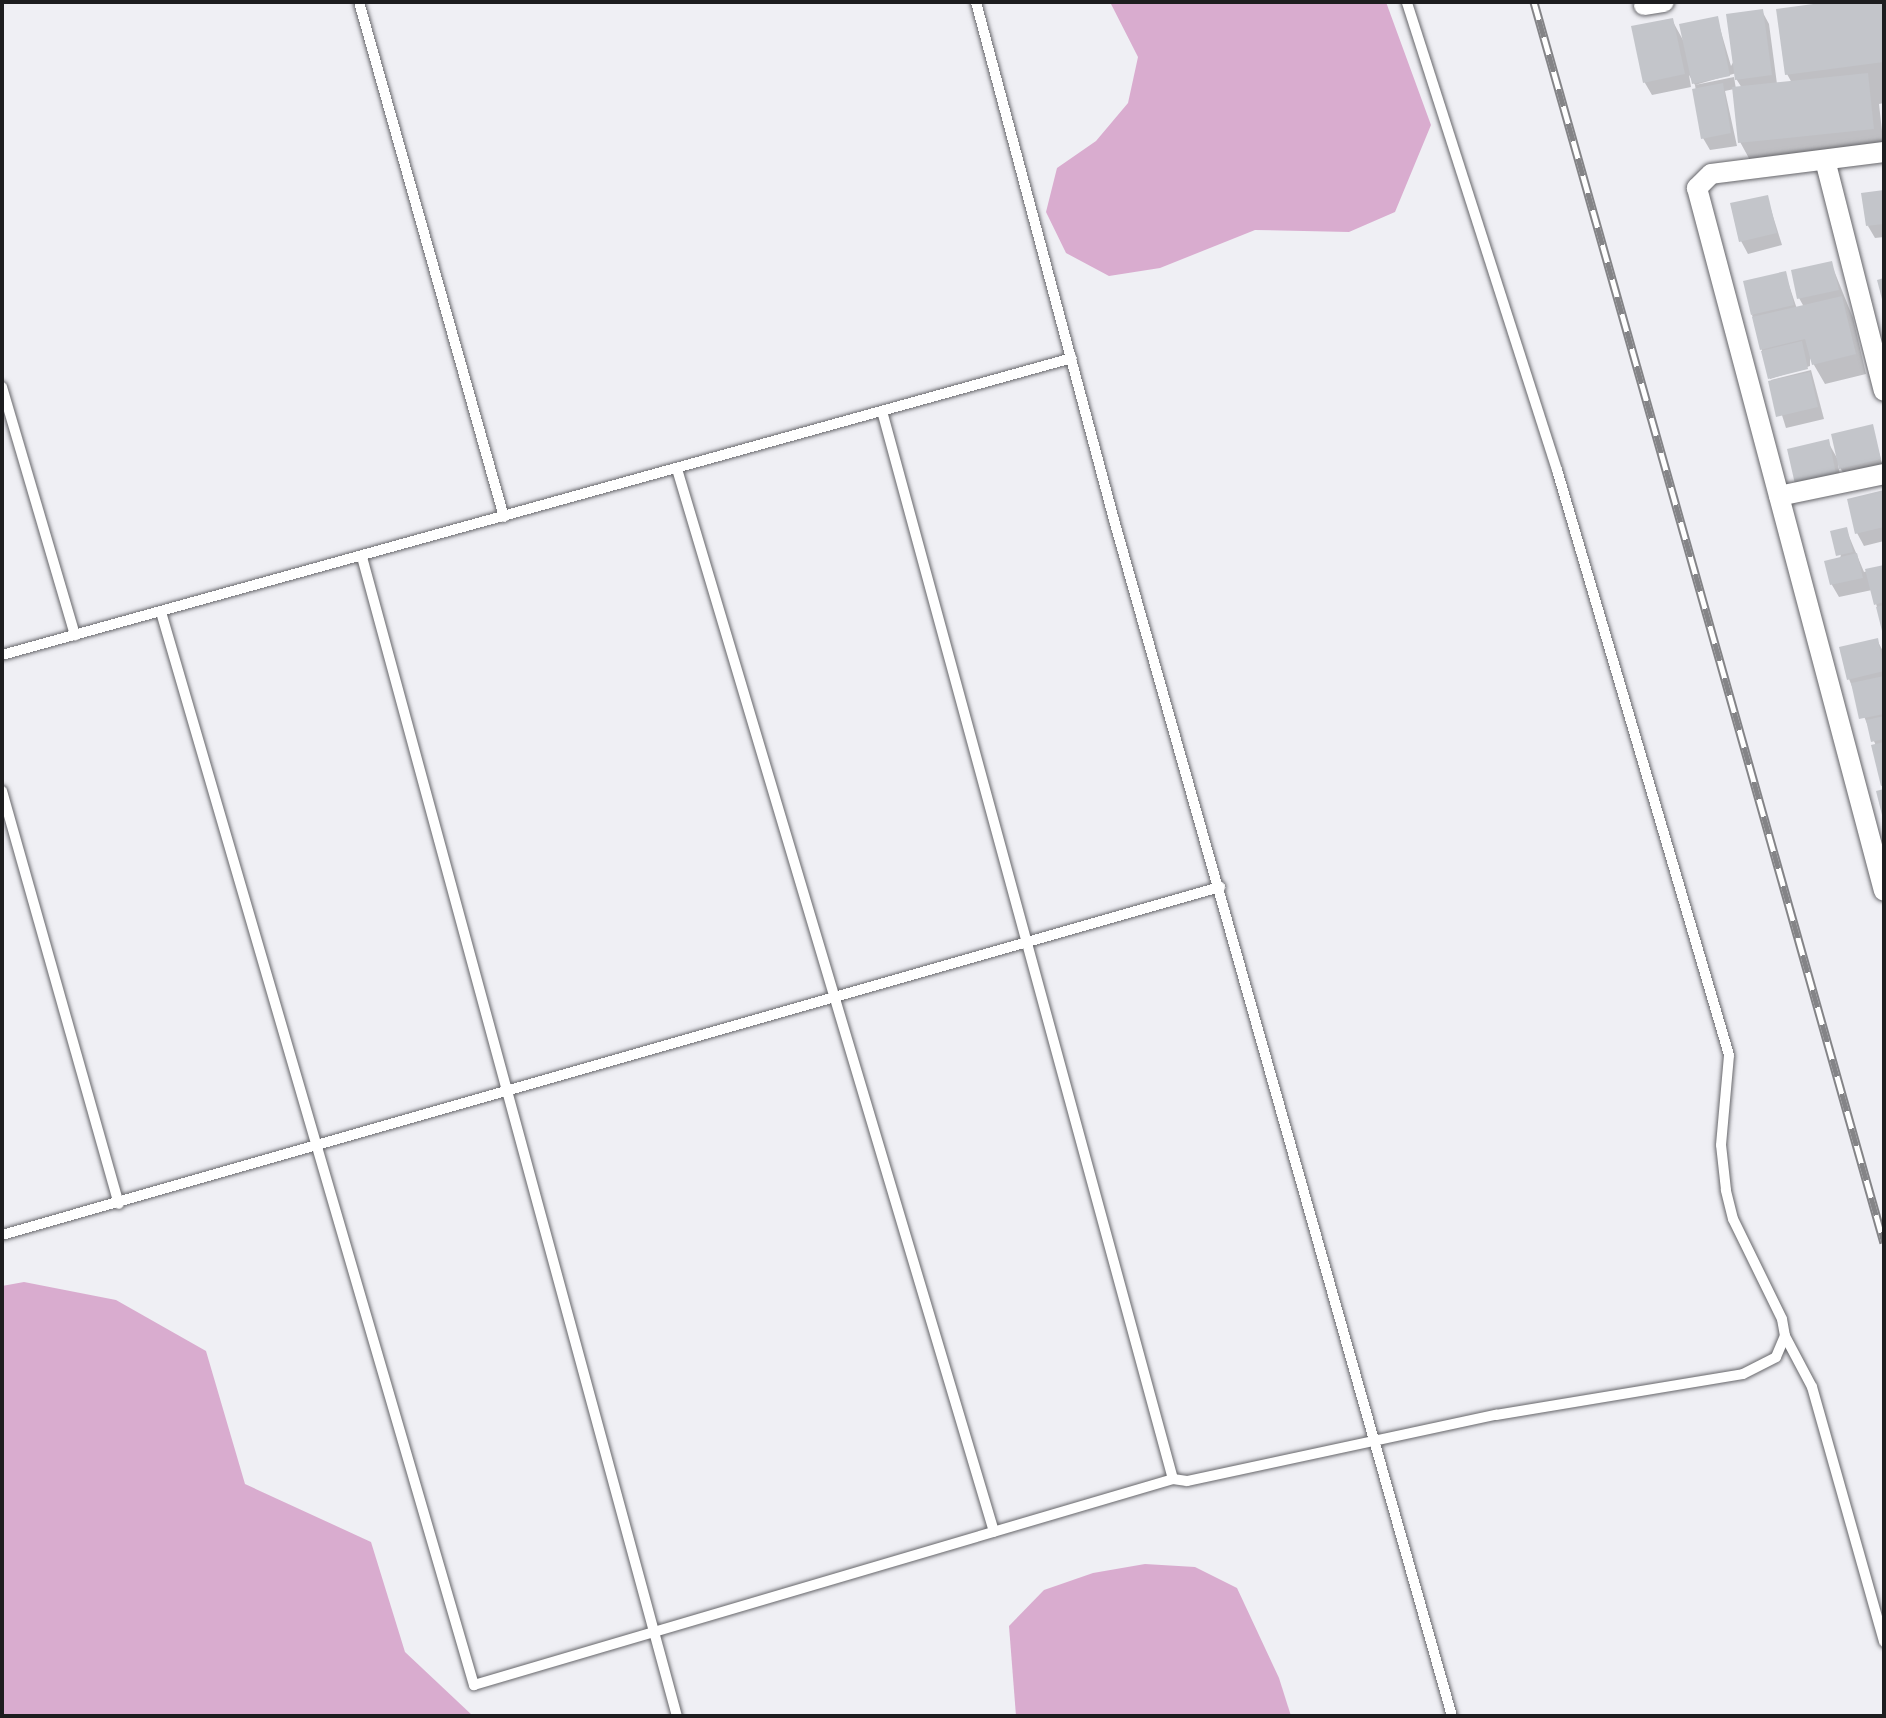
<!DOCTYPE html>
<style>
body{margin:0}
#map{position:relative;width:1886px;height:1718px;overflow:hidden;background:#efeff4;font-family:"Open Sans",sans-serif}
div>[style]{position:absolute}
.forest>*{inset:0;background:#d9accf}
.shadow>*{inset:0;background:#0003}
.building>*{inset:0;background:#c3c5ca}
.roads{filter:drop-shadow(0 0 2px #66666a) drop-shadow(0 0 2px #66666a)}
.service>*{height:10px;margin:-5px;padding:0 5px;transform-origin:5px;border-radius:5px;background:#fff}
.minor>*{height:20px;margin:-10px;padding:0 10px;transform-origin:10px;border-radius:10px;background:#fff}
.rail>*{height:9px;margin-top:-4.5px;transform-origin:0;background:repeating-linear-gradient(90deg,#fff 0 18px,#848487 0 36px);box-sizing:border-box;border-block:2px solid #848487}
span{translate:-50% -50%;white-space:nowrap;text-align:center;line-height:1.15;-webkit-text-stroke:7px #fff;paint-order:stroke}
.frame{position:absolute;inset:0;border:4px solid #1d1d1f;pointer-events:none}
</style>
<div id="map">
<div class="forest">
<div style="clip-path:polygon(1110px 2px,1386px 2px,1431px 125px,1395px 212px,1349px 232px,1255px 230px,1160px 268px,1109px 276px,1066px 253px,1046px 212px,1057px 168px,1096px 141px,1128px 103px,1138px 57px)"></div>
<div style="clip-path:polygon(24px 1282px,116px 1300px,206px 1351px,245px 1484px,371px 1542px,405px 1652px,473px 1716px,2px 1716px,2px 1286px)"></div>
<div style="clip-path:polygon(1145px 1564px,1195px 1567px,1237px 1588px,1279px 1678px,1291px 1716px,1016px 1716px,1009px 1626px,1044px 1590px,1093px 1573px)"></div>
</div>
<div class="shadow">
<div style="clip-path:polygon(1843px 2px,1884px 2px,1884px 103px,1879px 104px,1884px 149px,1751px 162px,1739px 140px,1734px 89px,1725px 91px,1737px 146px,1710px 150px,1703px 138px,1695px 85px,1734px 77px,1736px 89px,1742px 88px,1735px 77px,1740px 72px,1695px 85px,1689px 75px,1691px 87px,1652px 95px,1645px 83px,1633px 28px,1672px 20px,1683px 40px,1717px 18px,1731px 66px,1762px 11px,1769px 24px,1777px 84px,1792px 83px,1787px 74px)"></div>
<div style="clip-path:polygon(1884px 192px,1884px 237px,1875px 238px,1868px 226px)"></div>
<div style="clip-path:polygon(1767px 197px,1782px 245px,1748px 254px,1741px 241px)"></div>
<div style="clip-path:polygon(1831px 263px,1853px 318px,1866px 374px,1825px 384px,1810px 358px,1810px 366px,1770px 379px,1752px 315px,1785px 273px,1797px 309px,1804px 307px,1799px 298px)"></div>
<div style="clip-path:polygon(1811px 370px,1824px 419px,1786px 428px,1771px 380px)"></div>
<div style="clip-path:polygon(1872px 426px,1884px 472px,1848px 481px,1838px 464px,1842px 487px,1804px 496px,1828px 442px,1837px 458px)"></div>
<div style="clip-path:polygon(1884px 492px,1884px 541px,1864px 546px,1857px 533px)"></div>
<div style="clip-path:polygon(1846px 529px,1864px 572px,1884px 567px,1884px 631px,1872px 590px,1839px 597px,1832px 585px,1827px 562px,1840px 559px)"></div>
<div style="clip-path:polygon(1877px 640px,1884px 653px,1884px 788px,1876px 746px,1849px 679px)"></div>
</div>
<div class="building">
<div style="clip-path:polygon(1828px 2px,1884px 2px,1884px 62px,1785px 75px,1776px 9px)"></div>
<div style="clip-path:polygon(1763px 9px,1772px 75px,1735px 80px,1726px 14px)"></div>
<div style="clip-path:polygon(1718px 16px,1730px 76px,1692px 84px,1679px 24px)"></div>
<div style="clip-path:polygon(1673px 18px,1685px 74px,1643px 83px,1631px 26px)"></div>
<div style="clip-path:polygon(1868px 73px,1874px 129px,1738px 143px,1732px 87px)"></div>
<div style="clip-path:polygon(1723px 83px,1731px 133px,1701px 139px,1692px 89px)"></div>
<div style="clip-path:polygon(1884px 190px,1884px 224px,1866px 226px,1861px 193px)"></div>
<div style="clip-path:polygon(1768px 195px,1777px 233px,1739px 242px,1730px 203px)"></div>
<div style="clip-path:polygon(1832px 261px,1839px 290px,1797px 299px,1791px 270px)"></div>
<div style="clip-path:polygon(1786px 271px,1794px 305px,1751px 315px,1743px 281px)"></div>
<div style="clip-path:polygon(1884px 278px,1884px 303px,1883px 303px,1877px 280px)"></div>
<div style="clip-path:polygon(1842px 296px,1856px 354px,1812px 365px,1805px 339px,1760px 350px,1752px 317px)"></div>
<div style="clip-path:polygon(1802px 341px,1808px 369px,1768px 379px,1761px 351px)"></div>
<div style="clip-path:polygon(1810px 372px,1818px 407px,1776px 417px,1768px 381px)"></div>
<div style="clip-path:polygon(1873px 424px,1881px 459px,1839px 469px,1831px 434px)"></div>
<div style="clip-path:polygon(1829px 439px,1836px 474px,1795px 484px,1787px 449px)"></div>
<div style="clip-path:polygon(1884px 490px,1884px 527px,1855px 534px,1847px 499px)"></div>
<div style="clip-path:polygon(1847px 527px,1853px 552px,1836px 556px,1830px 531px)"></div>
<div style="clip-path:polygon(1857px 553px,1863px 578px,1830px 585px,1824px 561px)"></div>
<div style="clip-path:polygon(1884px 565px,1884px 602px,1874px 605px,1865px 569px)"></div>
<div style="clip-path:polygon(1884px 605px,1884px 634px,1883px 635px,1876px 607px)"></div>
<div style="clip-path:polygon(1878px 638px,1884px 671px,1847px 680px,1839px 647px)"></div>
<div style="clip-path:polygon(1884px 676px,1884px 714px,1859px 719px,1851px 683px)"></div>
<div style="clip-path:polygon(1884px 716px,1884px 739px,1871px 742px,1866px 720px)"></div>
<div style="clip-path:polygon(1884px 742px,1884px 785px,1881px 786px,1871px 745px)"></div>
<div style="clip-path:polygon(1884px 789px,1884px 819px,1883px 819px,1876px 791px)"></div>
</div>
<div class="roads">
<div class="service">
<div style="left:359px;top:2px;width:535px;rotate:74.28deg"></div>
<div style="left:976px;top:2px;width:536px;rotate:75.08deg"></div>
<div style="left:1114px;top:520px;width:1243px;rotate:74.22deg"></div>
<div style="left:2px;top:387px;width:259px;rotate:73.6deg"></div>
<div style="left:882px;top:411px;width:1107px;rotate:74.76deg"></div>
<div style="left:677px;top:469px;width:1109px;rotate:73.39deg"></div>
<div style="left:362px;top:557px;width:1201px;rotate:74.8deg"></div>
<div style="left:161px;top:612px;width:1118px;rotate:73.74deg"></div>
<div style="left:474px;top:1685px;width:729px;rotate:-16.42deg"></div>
<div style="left:1173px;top:1479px;width:14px;rotate:8deg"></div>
<div style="left:1187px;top:1481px;width:316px;rotate:-12.1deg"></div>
<div style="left:1496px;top:1415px;width:250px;rotate:-9.4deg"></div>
<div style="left:1743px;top:1374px;width:37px;rotate:-27deg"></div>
<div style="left:1776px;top:1357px;width:23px;rotate:-67deg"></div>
<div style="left:1785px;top:1336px;width:17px;rotate:-100deg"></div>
<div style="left:1782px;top:1319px;width:111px;rotate:-116.1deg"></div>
<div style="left:1733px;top:1219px;width:30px;rotate:-104deg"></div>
<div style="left:1726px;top:1190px;width:45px;rotate:-96.3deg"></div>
<div style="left:1721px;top:1145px;width:90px;rotate:-84.9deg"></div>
<div style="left:1729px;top:1055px;width:610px;rotate:-106.38deg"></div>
<div style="left:1557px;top:470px;width:491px;rotate:-107.8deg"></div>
<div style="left:2px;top:655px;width:1110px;rotate:-15.51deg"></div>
<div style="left:2px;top:791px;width:429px;rotate:74.2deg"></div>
<div style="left:2px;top:1235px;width:1267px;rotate:-15.95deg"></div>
<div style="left:1785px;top:1336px;width:58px;rotate:62.1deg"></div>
<div style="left:1812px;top:1387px;width:265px;rotate:74.2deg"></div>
</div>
<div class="minor">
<div style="left:1644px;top:5px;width:20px;rotate:-9deg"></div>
<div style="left:1884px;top:152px;width:174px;rotate:172.8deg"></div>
<div style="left:1711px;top:174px;width:20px;rotate:135deg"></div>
<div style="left:1697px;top:188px;width:727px;rotate:75.1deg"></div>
<div style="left:1825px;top:160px;width:238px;rotate:75.7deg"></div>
<div style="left:1779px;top:496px;width:107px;rotate:-11.8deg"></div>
</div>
</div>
<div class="rail">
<div style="left:1534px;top:2px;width:1289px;rotate:74.25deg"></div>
</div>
<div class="frame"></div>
</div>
